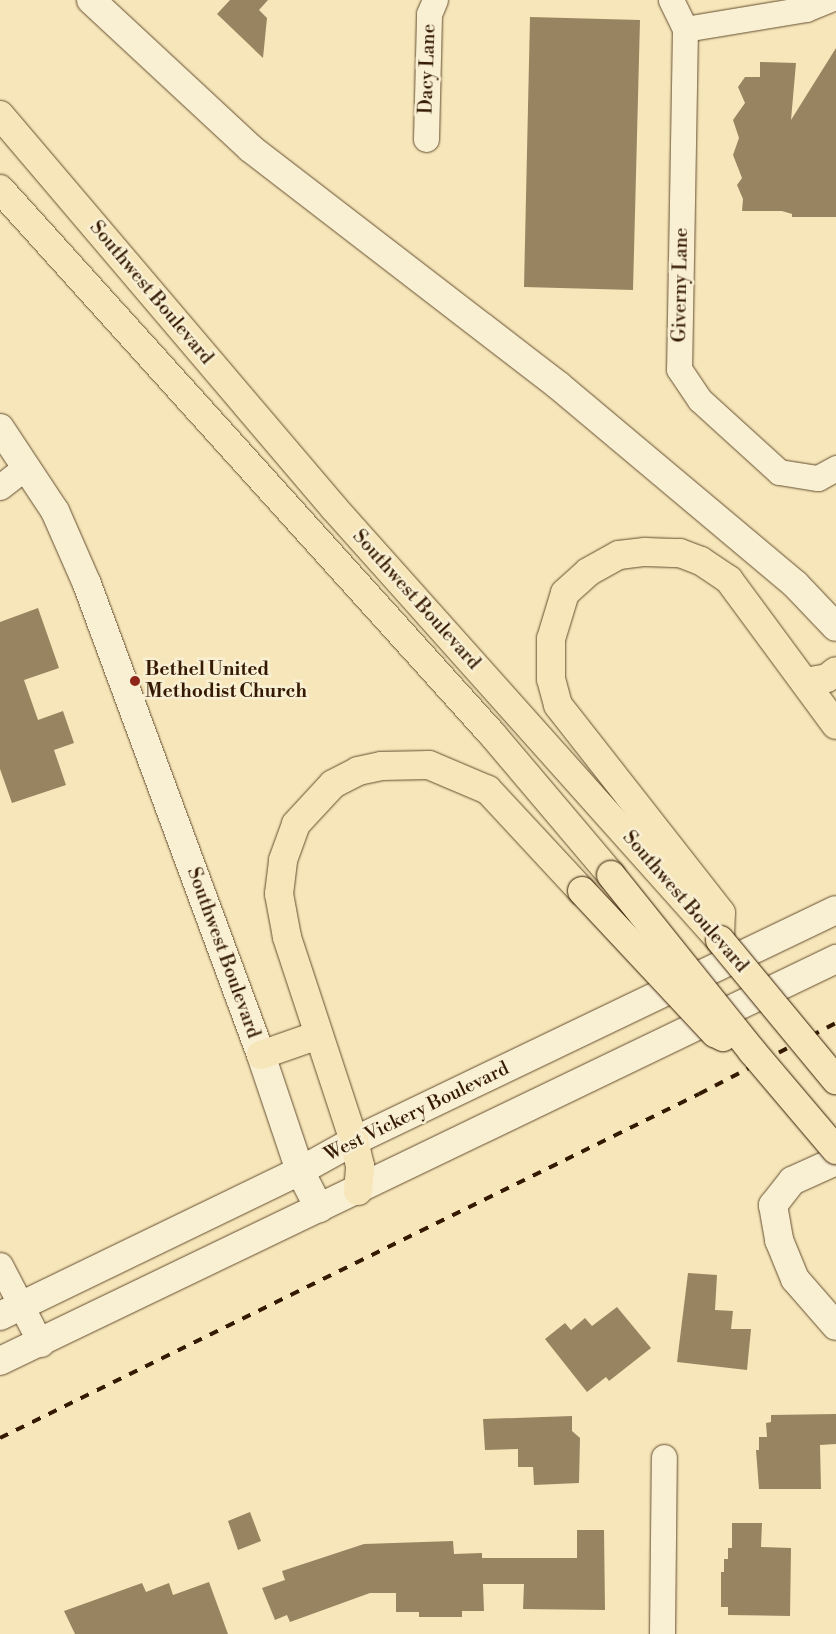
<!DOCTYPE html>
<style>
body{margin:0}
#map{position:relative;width:836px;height:1634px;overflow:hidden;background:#f6e6b9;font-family:"Libre Bodoni",serif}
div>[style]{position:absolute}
.building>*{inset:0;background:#998462}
.roads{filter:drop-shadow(0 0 1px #654d30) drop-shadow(0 0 1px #654d30)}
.minor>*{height:25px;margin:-12.5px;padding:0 12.5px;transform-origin:12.5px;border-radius:12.5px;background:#f9efd2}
.tertiary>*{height:28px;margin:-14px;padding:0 14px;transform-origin:14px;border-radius:14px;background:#f9efd2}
.secondary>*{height:28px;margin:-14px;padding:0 14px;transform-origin:14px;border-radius:14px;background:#f9efd2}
.motorway>*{height:28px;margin:-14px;padding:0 14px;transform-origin:14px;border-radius:14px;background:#f6e6b9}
.rail>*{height:4px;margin-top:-2px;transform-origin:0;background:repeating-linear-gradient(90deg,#351a03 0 9px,transparent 0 18px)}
.bridges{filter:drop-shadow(0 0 1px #351a03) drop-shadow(0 0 1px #351a03)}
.motorway-bridge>*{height:28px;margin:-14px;padding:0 14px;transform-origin:14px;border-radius:14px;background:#f6e6b9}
.dots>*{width:14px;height:14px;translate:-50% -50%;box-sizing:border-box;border:2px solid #f9efd2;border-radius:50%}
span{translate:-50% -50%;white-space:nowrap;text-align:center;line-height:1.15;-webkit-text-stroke:5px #f9efd2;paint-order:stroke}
.street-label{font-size:19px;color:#351a03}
.poi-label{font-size:19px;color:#351a03;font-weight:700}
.left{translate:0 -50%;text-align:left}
</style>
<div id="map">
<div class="building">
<div style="clip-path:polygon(230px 0,268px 0,259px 10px,267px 18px,263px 58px,217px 14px)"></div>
<div style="clip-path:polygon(530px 17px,640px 20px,633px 290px,524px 287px)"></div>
<div style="clip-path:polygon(836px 48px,836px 217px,792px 217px,792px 214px,782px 211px,742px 211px,743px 199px,737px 185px,742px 178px,733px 155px,739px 138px,733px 120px,745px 103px,738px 87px,745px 77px,760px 77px,760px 62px,796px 63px,791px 120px)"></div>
<div style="clip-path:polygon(38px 608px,59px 668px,24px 680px,38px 720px,63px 711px,74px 743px,54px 750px,66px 785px,12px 803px,0 769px,0 622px)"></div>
<div style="clip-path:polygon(688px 1273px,717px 1275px,715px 1310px,733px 1311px,731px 1329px,751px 1329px,747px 1370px,677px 1362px)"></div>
<div style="clip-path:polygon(617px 1307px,651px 1348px,609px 1381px,606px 1377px,587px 1392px,545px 1339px,565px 1323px,571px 1330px,585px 1318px,592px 1326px)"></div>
<div style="clip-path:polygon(836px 1414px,836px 1444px,820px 1445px,821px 1489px,759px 1489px,756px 1450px,759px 1450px,759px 1437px,767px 1437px,766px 1423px,771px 1422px,771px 1415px)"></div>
<div style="clip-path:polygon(572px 1416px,572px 1431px,580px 1438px,579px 1483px,534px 1485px,533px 1467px,518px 1467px,518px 1449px,485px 1450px,483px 1419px)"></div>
<div style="clip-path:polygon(250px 1512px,261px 1541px,238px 1550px,228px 1521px)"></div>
<div style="clip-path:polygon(732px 1523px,762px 1523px,761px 1547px,791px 1548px,790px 1616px,728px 1615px,728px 1607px,721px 1607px,721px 1572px,724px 1572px,724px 1559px,728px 1559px,728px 1548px,732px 1548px)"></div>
<div style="clip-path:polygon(577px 1530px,604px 1530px,605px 1610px,523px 1609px,524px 1584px,483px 1584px,484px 1611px,462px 1611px,462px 1617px,419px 1617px,419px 1612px,396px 1612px,396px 1593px,370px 1593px,290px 1622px,287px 1615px,275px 1620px,262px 1588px,285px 1580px,282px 1571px,364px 1544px,453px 1541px,454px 1554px,482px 1553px,482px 1558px,577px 1558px)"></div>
<div style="clip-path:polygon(209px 1582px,228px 1634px,75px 1634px,64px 1611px,142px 1583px,146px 1592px,169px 1583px,173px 1595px)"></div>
</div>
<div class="roads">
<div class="minor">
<div style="left:671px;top:0;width:32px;rotate:64deg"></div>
<div style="left:685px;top:29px;width:340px;rotate:91deg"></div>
<div style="left:679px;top:369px;width:37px;rotate:56deg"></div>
<div style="left:700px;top:400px;width:107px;rotate:42.3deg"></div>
<div style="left:779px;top:472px;width:39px;rotate:9deg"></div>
<div style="left:818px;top:478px;width:21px;rotate:-29deg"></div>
<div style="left:685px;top:29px;width:123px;rotate:-9.4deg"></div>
<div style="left:806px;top:9px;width:24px;rotate:-22deg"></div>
<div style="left:426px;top:139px;width:125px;rotate:-88.6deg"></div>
<div style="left:429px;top:14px;width:15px;rotate:-67deg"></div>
<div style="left:0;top:487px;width:33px;rotate:-38deg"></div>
<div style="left:0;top:1265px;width:89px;rotate:62.6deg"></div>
<div style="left:662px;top:1634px;width:177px;rotate:-89.4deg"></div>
</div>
<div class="tertiary">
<div style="left:836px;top:1161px;width:48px;rotate:155.6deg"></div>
<div style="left:792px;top:1181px;width:31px;rotate:128deg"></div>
<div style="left:773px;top:1205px;width:36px;rotate:80deg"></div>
<div style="left:779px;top:1240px;width:42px;rotate:67.7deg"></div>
<div style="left:795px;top:1279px;width:62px;rotate:48.9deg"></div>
</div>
<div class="secondary">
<div style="left:91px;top:0;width:217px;rotate:42.9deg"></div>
<div style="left:250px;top:148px;width:390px;rotate:37.6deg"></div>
<div style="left:559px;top:386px;width:308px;rotate:40deg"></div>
<div style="left:795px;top:584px;width:59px;rotate:46.4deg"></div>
<div style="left:0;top:428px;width:100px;rotate:56.5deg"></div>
<div style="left:55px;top:511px;width:80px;rotate:66.3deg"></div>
<div style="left:87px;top:584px;width:502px;rotate:69.72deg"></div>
<div style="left:261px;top:1055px;width:122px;rotate:71.4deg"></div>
<div style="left:300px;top:1171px;width:42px;rotate:62.8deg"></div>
<div style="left:0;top:1316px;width:333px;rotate:-25.8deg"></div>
<div style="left:300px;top:1171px;width:62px;rotate:-29.1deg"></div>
<div style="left:354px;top:1141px;width:534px;rotate:-25.61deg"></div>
<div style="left:0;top:1361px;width:928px;rotate:-25.68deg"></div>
</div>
<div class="motorway">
<div style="left:0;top:115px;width:516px;rotate:49.64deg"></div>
<div style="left:334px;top:508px;width:579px;rotate:48.22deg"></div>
<div style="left:0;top:189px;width:734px;rotate:47.93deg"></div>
<div style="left:492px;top:734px;width:185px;rotate:49.8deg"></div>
<div style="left:805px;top:682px;width:22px;rotate:-10deg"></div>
<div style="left:827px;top:678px;width:11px;rotate:-38deg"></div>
<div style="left:720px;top:938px;width:25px;rotate:-88deg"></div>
<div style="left:721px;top:913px;width:264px;rotate:-128.1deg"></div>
<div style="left:558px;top:705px;width:27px;rotate:-105deg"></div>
<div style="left:551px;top:679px;width:40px;rotate:-90deg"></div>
<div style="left:551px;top:639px;width:48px;rotate:-73.1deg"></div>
<div style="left:565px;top:593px;width:31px;rotate:-42deg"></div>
<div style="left:588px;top:572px;width:35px;rotate:-29deg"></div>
<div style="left:619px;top:555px;width:26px;rotate:-7deg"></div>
<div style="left:645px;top:552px;width:35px;rotate:2deg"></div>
<div style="left:680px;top:553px;width:22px;rotate:21deg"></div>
<div style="left:701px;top:561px;width:34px;rotate:34deg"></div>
<div style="left:729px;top:580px;width:180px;rotate:53.6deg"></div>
<div style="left:261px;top:1055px;width:60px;rotate:-19.3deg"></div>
<div style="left:358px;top:1191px;width:25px;rotate:-85deg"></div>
<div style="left:360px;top:1166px;width:26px;rotate:-103deg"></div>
<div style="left:354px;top:1141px;width:215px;rotate:-108.2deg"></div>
<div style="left:287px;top:937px;width:44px;rotate:-100.5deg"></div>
<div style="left:279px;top:894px;width:34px;rotate:-83deg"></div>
<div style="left:283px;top:860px;width:38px;rotate:-70deg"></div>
<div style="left:296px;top:824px;width:54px;rotate:-47.2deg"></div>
<div style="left:333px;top:784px;width:28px;rotate:-27deg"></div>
<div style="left:358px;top:771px;width:24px;rotate:-12deg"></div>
<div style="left:381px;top:766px;width:48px;rotate:-1.2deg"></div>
<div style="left:429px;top:765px;width:64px;rotate:23deg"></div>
<div style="left:488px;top:790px;width:138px;rotate:47.1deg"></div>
</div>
</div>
<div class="rail">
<div style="left:0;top:1438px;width:779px;rotate:-26.2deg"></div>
<div style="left:699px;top:1094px;width:154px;rotate:-27.4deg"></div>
</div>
<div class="bridges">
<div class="motorway-bridge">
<div style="left:611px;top:875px;width:226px;rotate:51.3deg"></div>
<div style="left:752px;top:1051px;width:130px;rotate:49.7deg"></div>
<div style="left:582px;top:891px;width:195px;rotate:46.9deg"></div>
<div style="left:715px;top:1033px;width:9px;rotate:27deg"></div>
<div style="left:720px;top:940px;width:182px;rotate:50.4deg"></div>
</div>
</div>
<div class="dots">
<div style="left:135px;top:681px;background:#8f2418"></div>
</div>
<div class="street-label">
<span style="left:428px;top:69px;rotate:-88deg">Dacy Lane</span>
<span style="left:681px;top:285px;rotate:-89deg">Giverny Lane</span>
<span style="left:151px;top:293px;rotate:50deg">Southwest Boulevard</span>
<span style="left:416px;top:600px;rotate:48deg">Southwest Boulevard</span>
<span style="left:685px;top:902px;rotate:49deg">Southwest Boulevard</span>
<span style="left:223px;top:953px;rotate:70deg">Southwest Boulevard</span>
<span style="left:417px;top:1112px;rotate:-26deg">West Vickery Boulevard</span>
</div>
<div class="poi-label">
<span class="left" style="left:145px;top:681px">Bethel United<br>Methodist Church</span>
</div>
</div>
